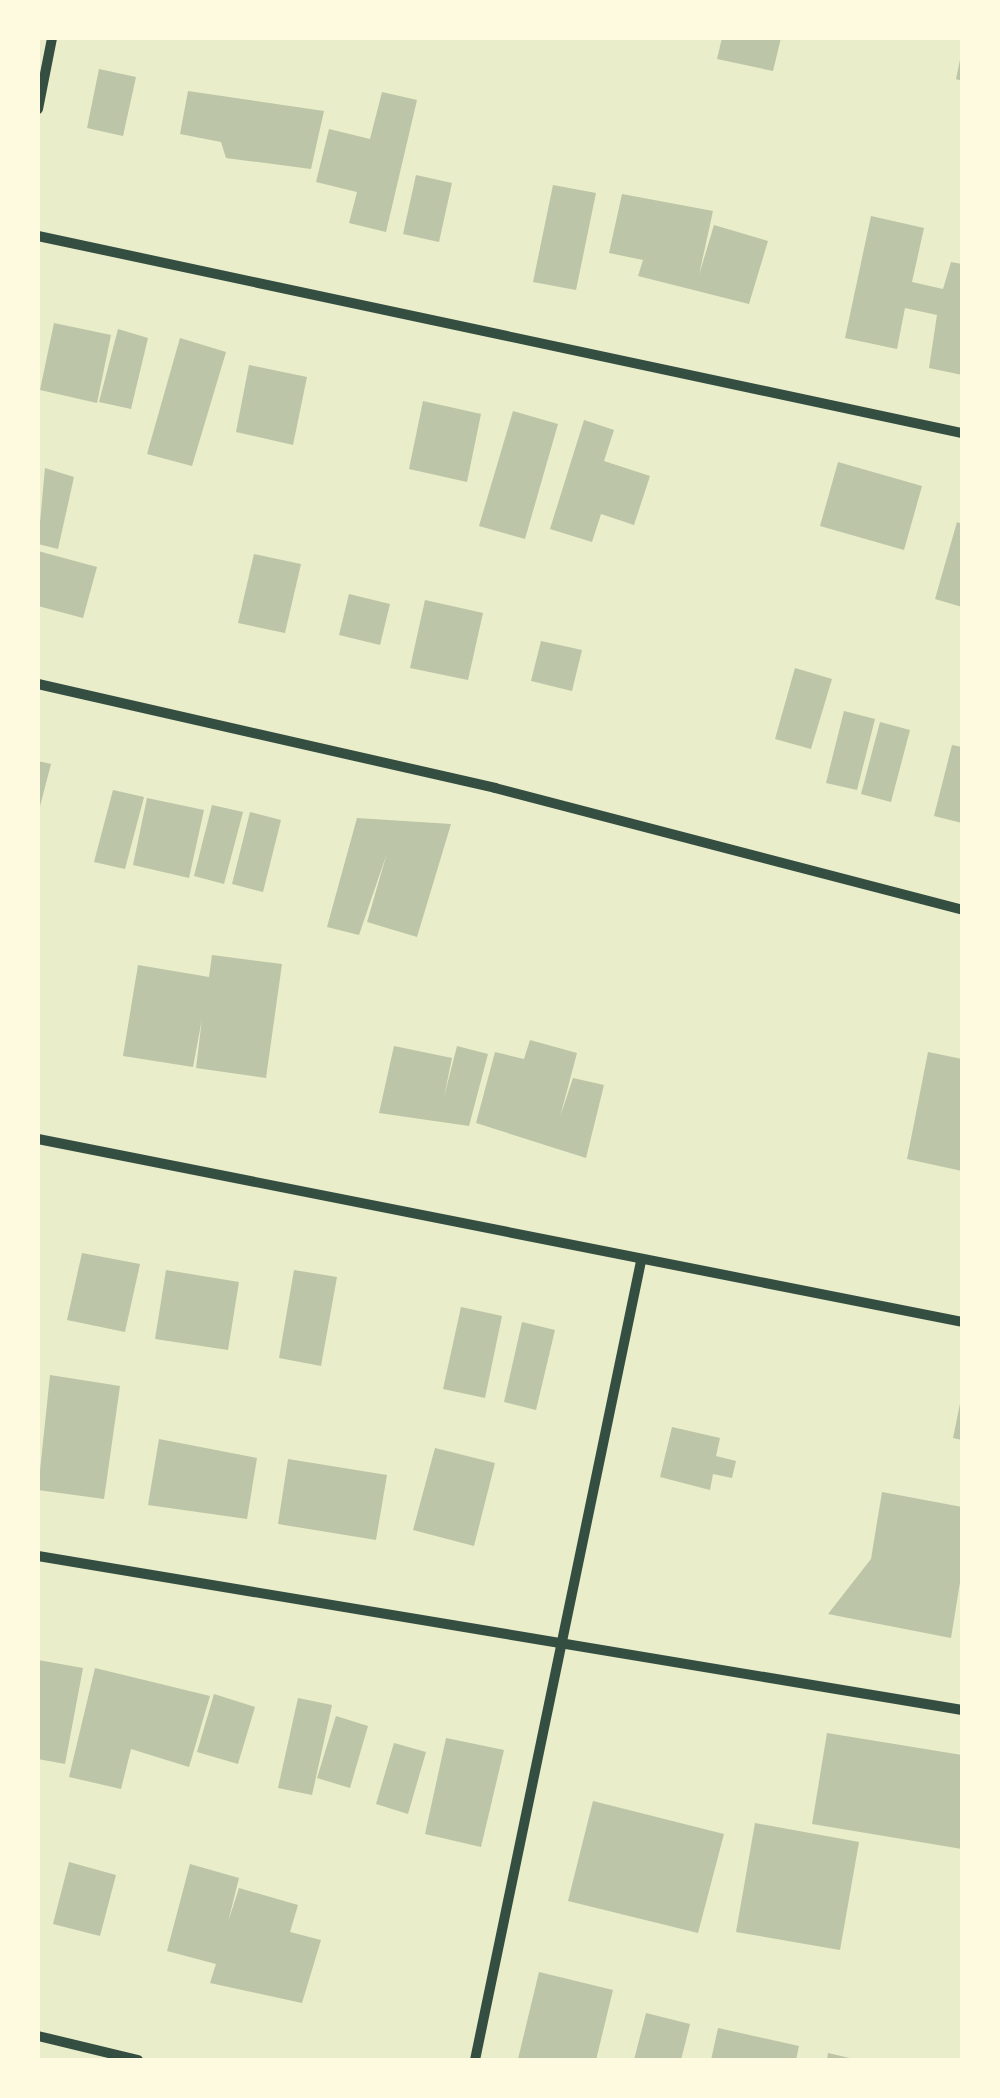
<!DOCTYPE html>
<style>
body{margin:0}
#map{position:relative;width:1000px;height:2098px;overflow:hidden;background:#e9edc9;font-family:Overpass,sans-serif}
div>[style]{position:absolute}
.building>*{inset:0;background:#bcc5a7}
.minor>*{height:10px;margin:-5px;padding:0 5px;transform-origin:5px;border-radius:5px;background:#344e41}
span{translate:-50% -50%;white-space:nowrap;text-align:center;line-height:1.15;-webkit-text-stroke:10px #fefae0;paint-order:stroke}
.frame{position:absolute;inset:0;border:40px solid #fefae0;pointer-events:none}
</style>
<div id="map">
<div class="building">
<div style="clip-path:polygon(722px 38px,781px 38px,773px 71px,717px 59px)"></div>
<div style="clip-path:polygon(961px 55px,962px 55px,962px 81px,956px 79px)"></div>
<div style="clip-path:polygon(99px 69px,136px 77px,123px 136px,87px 128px)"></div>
<div style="clip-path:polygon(188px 91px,324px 111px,311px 169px,226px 158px,221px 142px,180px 134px)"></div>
<div style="clip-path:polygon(382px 92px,417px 100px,386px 232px,349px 223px,357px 192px,316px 182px,329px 129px,370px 139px)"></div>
<div style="clip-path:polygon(416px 175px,452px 183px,439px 242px,403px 234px)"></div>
<div style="clip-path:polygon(553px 185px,596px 193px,576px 290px,533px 282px)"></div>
<div style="clip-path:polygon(622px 194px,713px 211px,699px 275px,714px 225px,768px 241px,749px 304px,638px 276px,643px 260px,609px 253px)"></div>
<div style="clip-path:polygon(871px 216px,924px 228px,912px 282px,943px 289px,951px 262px,962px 264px,962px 375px,929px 368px,937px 315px,905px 308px,897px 349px,845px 338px)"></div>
<div style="clip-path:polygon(54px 323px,111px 335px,97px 403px,40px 390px)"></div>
<div style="clip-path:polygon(118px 329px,148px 338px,131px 409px,99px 402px)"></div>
<div style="clip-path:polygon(180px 338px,226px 352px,192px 466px,147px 454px)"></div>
<div style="clip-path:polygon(249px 365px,307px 377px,293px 445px,236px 432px)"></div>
<div style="clip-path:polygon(423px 401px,481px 414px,467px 482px,409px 469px)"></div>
<div style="clip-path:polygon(513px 411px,558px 424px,525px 539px,479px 526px)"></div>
<div style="clip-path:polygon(584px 420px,614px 430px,604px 461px,650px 476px,634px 525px,601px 514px,592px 542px,550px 529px)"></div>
<div style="clip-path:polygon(838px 462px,922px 486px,904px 550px,820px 526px)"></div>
<div style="clip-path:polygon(45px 468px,74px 477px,58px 549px,38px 544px)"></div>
<div style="clip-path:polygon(957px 522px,962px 524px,962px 607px,935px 599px)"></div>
<div style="clip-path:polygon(38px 551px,97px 567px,83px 618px,38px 606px)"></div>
<div style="clip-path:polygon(254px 554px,301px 564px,285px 633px,238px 623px)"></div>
<div style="clip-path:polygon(349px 594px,390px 604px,380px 645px,339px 635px)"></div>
<div style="clip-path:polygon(425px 600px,483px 613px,468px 680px,410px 668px)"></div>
<div style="clip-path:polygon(541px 641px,582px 650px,572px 691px,531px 681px)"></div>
<div style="clip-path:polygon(795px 668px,832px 679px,811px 749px,775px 739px)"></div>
<div style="clip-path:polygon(844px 711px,875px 719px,857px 790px,826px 783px)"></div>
<div style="clip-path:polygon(880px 722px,910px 730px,891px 802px,861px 794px)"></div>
<div style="clip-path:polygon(952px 745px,962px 747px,962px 823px,934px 816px)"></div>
<div style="clip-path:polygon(38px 761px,51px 764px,39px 810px,38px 810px)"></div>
<div style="clip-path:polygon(113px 790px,144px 797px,125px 869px,94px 862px)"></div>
<div style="clip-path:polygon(147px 798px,204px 810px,189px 878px,133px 865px)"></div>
<div style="clip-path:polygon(212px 805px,243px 812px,224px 884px,194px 876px)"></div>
<div style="clip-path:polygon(250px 812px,281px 820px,263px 892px,232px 884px)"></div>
<div style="clip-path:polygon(357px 818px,451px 824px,417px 937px,367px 922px,387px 853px,359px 935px,327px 927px)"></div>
<div style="clip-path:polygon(212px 955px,282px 964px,266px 1078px,196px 1068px,202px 1019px,193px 1067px,123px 1056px,138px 965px,209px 977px)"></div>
<div style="clip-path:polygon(530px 1040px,577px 1053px,560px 1117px,573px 1078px,604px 1085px,586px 1158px,476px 1123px,495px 1052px,524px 1059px)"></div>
<div style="clip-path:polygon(394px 1046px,452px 1058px,444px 1097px,457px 1046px,488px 1054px,469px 1126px,379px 1113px)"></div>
<div style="clip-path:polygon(928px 1052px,962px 1059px,962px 1171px,907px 1159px)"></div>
<div style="clip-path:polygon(82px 1253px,140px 1264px,125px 1332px,67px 1320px)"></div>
<div style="clip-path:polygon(166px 1270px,239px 1282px,228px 1350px,155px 1339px)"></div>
<div style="clip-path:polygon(294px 1270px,337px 1277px,321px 1366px,279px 1358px)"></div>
<div style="clip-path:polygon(461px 1307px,502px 1316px,485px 1398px,443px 1389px)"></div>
<div style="clip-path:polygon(522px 1322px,555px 1330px,536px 1410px,504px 1402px)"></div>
<div style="clip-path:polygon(50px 1375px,120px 1386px,104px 1499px,38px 1490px)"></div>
<div style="clip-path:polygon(961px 1399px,962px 1399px,962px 1440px,953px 1438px)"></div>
<div style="clip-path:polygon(672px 1427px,720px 1438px,716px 1456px,736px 1461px,732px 1478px,713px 1474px,710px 1490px,660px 1477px)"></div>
<div style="clip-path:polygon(159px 1439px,257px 1458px,247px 1519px,148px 1505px)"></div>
<div style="clip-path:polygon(435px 1448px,495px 1463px,474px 1546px,413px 1530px)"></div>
<div style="clip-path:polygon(288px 1459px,387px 1475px,376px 1540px,278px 1524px)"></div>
<div style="clip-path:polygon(882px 1492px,962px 1507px,962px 1570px,951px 1638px,828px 1614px,871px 1559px)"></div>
<div style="clip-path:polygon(38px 1660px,83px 1668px,65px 1764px,38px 1759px)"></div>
<div style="clip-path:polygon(95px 1668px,210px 1696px,189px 1767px,131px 1749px,121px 1789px,69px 1777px)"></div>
<div style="clip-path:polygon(214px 1694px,255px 1707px,238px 1764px,197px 1752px)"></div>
<div style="clip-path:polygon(298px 1698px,332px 1705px,312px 1795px,278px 1788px)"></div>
<div style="clip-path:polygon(336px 1716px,368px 1726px,350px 1788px,317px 1778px)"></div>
<div style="clip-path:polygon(827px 1733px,962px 1755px,962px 1849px,812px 1824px)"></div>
<div style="clip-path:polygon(446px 1738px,504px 1750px,481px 1847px,425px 1834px)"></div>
<div style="clip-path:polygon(394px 1743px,426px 1752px,408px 1814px,376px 1804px)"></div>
<div style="clip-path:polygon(593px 1801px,724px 1834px,698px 1933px,568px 1901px)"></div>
<div style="clip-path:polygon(755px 1823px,859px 1842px,840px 1950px,736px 1932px)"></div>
<div style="clip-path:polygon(69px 1862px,116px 1875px,100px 1936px,53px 1924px)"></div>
<div style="clip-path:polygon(190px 1864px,239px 1878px,228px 1922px,239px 1888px,298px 1905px,290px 1932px,321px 1940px,302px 2003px,210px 1983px,216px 1964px,167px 1951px)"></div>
<div style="clip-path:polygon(539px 1972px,613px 1990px,596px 2060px,518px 2059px)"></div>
<div style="clip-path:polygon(646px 2013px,690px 2024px,681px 2060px,634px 2060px)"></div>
<div style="clip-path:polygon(718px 2028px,799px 2046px,796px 2060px,711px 2060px)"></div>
<div style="clip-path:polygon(828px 2053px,854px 2059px,854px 2060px,827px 2060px)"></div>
</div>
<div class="minor">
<div style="left:38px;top:109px;width:72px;rotate:-78.8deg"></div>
<div style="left:38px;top:236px;width:945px;rotate:12.04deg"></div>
<div style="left:38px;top:684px;width:469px;rotate:12.8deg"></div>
<div style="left:495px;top:788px;width:483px;rotate:14.6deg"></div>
<div style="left:38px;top:1139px;width:942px;rotate:11.2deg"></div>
<div style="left:38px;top:1556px;width:937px;rotate:9.46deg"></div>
<div style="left:38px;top:2036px;width:103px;rotate:13.5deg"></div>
<div style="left:475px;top:2060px;width:816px;rotate:-78.26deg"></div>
</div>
<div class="frame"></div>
</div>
